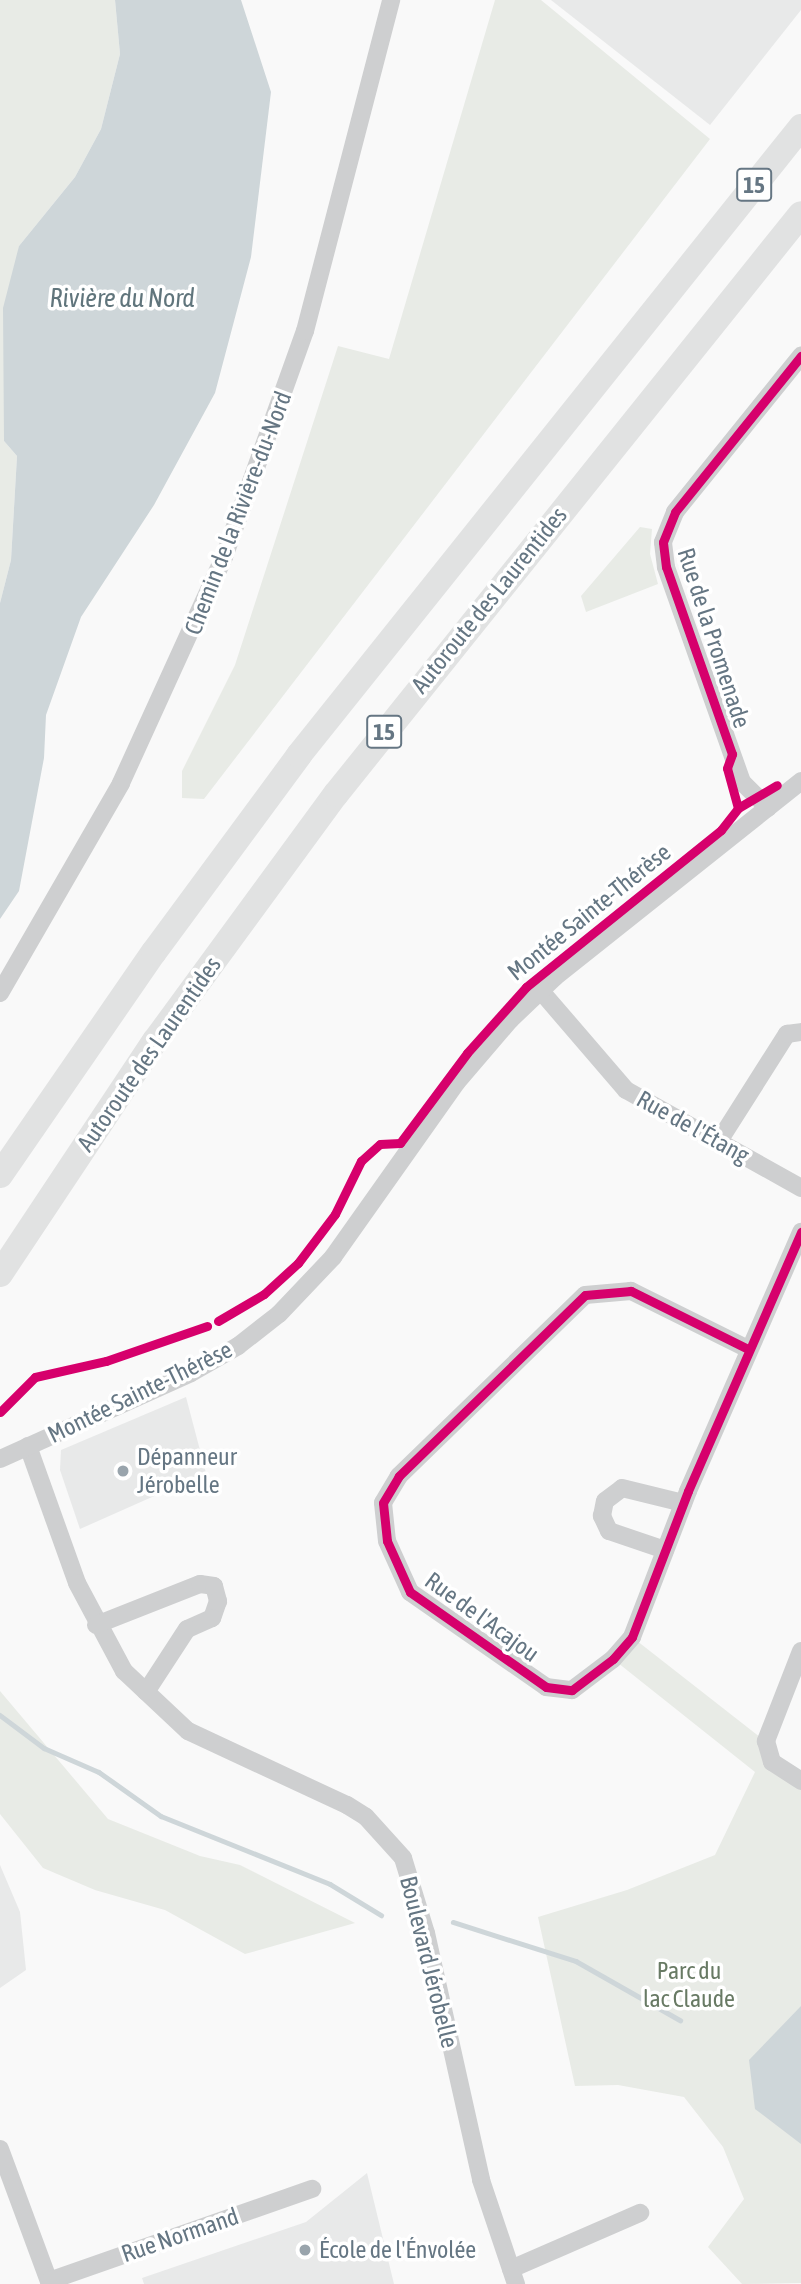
<!DOCTYPE html>
<meta charset="utf-8">
<style>
body{margin:0}
#map{position:relative;width:801px;height:2284px;overflow:hidden;background:#f9f9f9;font-family:"Asap Condensed",sans-serif}
div>[style]{position:absolute}
.built>*{inset:0;background:#e8e9e9}
.green>*{inset:0;background:#e8ebe6}
.water>*{inset:0;background:#ced6d9}
.stream>*{height:4.5px;margin:-2.25px;padding:0 2.25px;transform-origin:2.25px;border-radius:2.25px;background:#ced6d9}
.minor>*{height:18px;margin:-9px;padding:0 9px;transform-origin:9px;border-radius:9px;background:#cecfd0}
.highway>*{height:26px;margin:-13px;padding:0 13px;transform-origin:13px;border-radius:13px;background:#e1e2e2}
.cycleway>*{height:9px;margin:-4.5px;padding:0 4.5px;transform-origin:4.5px;border-radius:4.5px;background:#d6006c}
.dots>*{width:19px;height:19px;translate:-50% -50%;box-sizing:border-box;border:4px solid #fff;border-radius:50%}
span{translate:-50% -50%;white-space:nowrap;text-align:center;line-height:1.15;-webkit-text-stroke:7px #fff;paint-order:stroke}
.shield-label span{padding:2px 5px;background:#fff;border:2px solid;border-radius:5px;-webkit-text-stroke-width:0}
.shield-label{font-size:23px;color:#657683;font-weight:700}
.street-label{font-size:24px;color:#657683}
.poi-label{font-size:24px;color:#657683}
.left{translate:0 -50%;text-align:left}
.park-label{font-size:24px;color:#687a64}
.water-label{font-size:26px;color:#60757c;font-style:italic}
</style>
<div id="map">
<div class="built">
<div style="clip-path:polygon(551px 0,801px 0,801px 10px,710px 125px)"></div>
<div style="clip-path:polygon(186px 1397px,206px 1473px,80px 1529px,60px 1470px,61px 1450px)"></div>
<div style="clip-path:polygon(0 1865px,20px 1912px,26px 1970px,0 1988px)"></div>
<div style="clip-path:polygon(367px 2173px,394px 2284px,144px 2284px,142px 2278px,306px 2222px)"></div>
</div>
<div class="green">
<div style="clip-path:polygon(0 0,115px 0,120px 54px,101px 129px,75px 177px,19px 246px,4px 441px,17px 456px,11px 560px,0 603px)"></div>
<div style="clip-path:polygon(495px 0,541px 0,710px 139px,204px 799px,182px 798px,182px 771px,235px 665px,338px 346px,389px 359px)"></div>
<div style="clip-path:polygon(640px 527px,652px 529px,650px 554px,658px 584px,586px 612px,581px 596px)"></div>
<div style="clip-path:polygon(632px 1637px,765px 1741px,767px 1751px,801px 1781px,801px 2283px,742px 2284px,708px 2247px,744px 2199px,723px 2147px,684px 2097px,618px 2085px,575px 2086px,538px 1917px,627px 1890px,715px 1855px,755px 1772px,613px 1659px)"></div>
<div style="clip-path:polygon(0 1691px,108px 1819px,200px 1856px,240px 1865px,355px 1923px,245px 1954px,165px 1910px,95px 1890px,43px 1868px,0 1814px)"></div>
</div>
<div class="water">
<div style="clip-path:polygon(115px 0,241px 0,271px 92px,251px 257px,215px 393px,154px 505px,81px 617px,46px 715px,44px 758px,19px 891px,0 919px,0 603px,11px 560px,17px 456px,4px 441px,3px 308px,19px 246px,75px 177px,101px 129px,120px 54px)"></div>
<div style="clip-path:polygon(801px 2006px,801px 2144px,755px 2109px,749px 2060px)"></div>
</div>
<div class="stream">
<div style="left:0;top:1715px;width:55px;rotate:36.9deg"></div>
<div style="left:44px;top:1748px;width:60px;rotate:23.6deg"></div>
<div style="left:99px;top:1772px;width:76px;rotate:35.4deg"></div>
<div style="left:161px;top:1816px;width:182px;rotate:21.9deg"></div>
<div style="left:330px;top:1884px;width:60px;rotate:31.3deg"></div>
<div style="left:453px;top:1922px;width:129px;rotate:17.6deg"></div>
<div style="left:576px;top:1961px;width:120px;rotate:29.6deg"></div>
</div>
<div class="minor">
<div style="left:768px;top:808px;width:37px;rotate:-135deg"></div>
<div style="left:742px;top:782px;width:228px;rotate:-109.5deg"></div>
<div style="left:666px;top:567px;width:25px;rotate:-97deg"></div>
<div style="left:663px;top:542px;width:32px;rotate:-68deg"></div>
<div style="left:675px;top:512px;width:201px;rotate:-51.1deg"></div>
<div style="left:540px;top:990px;width:132px;rotate:49.3deg"></div>
<div style="left:626px;top:1090px;width:201px;rotate:29.2deg"></div>
<div style="left:0;top:993px;width:242px;rotate:-60deg"></div>
<div style="left:121px;top:783px;width:248px;rotate:-65.5deg"></div>
<div style="left:224px;top:557px;width:240px;rotate:-70.3deg"></div>
<div style="left:305px;top:331px;width:342px;rotate:-75.4deg"></div>
<div style="left:719px;top:1141px;width:127px;rotate:-57.6deg"></div>
<div style="left:787px;top:1034px;width:14px;rotate:-8deg"></div>
<div style="left:748px;top:1349px;width:131px;rotate:-153.6deg"></div>
<div style="left:631px;top:1291px;width:46px;rotate:175deg"></div>
<div style="left:585px;top:1295px;width:260px;rotate:135.8deg"></div>
<div style="left:399px;top:1476px;width:31px;rotate:121deg"></div>
<div style="left:383px;top:1503px;width:38px;rotate:84deg"></div>
<div style="left:387px;top:1541px;width:56px;rotate:65.7deg"></div>
<div style="left:410px;top:1592px;width:166px;rotate:34.9deg"></div>
<div style="left:546px;top:1687px;width:26px;rotate:7deg"></div>
<div style="left:572px;top:1690px;width:51px;rotate:-37.1deg"></div>
<div style="left:613px;top:1659px;width:29px;rotate:-49deg"></div>
<div style="left:632px;top:1637px;width:156px;rotate:-69deg"></div>
<div style="left:688px;top:1491px;width:283px;rotate:-66.4deg"></div>
<div style="left:28px;top:1446px;width:145px;rotate:70.3deg"></div>
<div style="left:77px;top:1583px;width:100px;rotate:61.9deg"></div>
<div style="left:124px;top:1671px;width:88px;rotate:43.2deg"></div>
<div style="left:188px;top:1731px;width:175px;rotate:25deg"></div>
<div style="left:347px;top:1805px;width:22px;rotate:32deg"></div>
<div style="left:366px;top:1817px;width:55px;rotate:47.9deg"></div>
<div style="left:403px;top:1858px;width:78px;rotate:73deg"></div>
<div style="left:426px;top:1933px;width:253px;rotate:77.4deg"></div>
<div style="left:481px;top:2180px;width:110px;rotate:71.4deg"></div>
<div style="left:0;top:1459px;width:209px;rotate:-24.2deg"></div>
<div style="left:191px;top:1373px;width:54px;rotate:-29.9deg"></div>
<div style="left:238px;top:1346px;width:52px;rotate:-38deg"></div>
<div style="left:279px;top:1314px;width:79px;rotate:-46.5deg"></div>
<div style="left:333px;top:1257px;width:214px;rotate:-54.7deg"></div>
<div style="left:457px;top:1082px;width:82px;rotate:-49.5deg"></div>
<div style="left:510px;top:1020px;width:62px;rotate:-43.7deg"></div>
<div style="left:555px;top:977px;width:315px;rotate:-38.5deg"></div>
<div style="left:665px;top:1550px;width:59px;rotate:-161.3deg"></div>
<div style="left:609px;top:1531px;width:17px;rotate:-115deg"></div>
<div style="left:602px;top:1516px;width:15px;rotate:-79deg"></div>
<div style="left:605px;top:1501px;width:21px;rotate:-37deg"></div>
<div style="left:622px;top:1488px;width:63px;rotate:13.8deg"></div>
<div style="left:96px;top:1625px;width:112px;rotate:-21.5deg"></div>
<div style="left:200px;top:1584px;width:14px;rotate:8deg"></div>
<div style="left:214px;top:1586px;width:16px;rotate:75deg"></div>
<div style="left:218px;top:1601px;width:18px;rotate:109deg"></div>
<div style="left:212px;top:1618px;width:27px;rotate:156deg"></div>
<div style="left:187px;top:1629px;width:75px;rotate:123.1deg"></div>
<div style="left:801px;top:1651px;width:97px;rotate:111.3deg"></div>
<div style="left:766px;top:1741px;width:22px;rotate:74deg"></div>
<div style="left:772px;top:1762px;width:35px;rotate:33deg"></div>
<div style="left:0;top:2149px;width:144px;rotate:69.7deg"></div>
<div style="left:511px;top:2269px;width:141px;rotate:-23.5deg"></div>
<div style="left:49px;top:2281px;width:279px;rotate:-19.3deg"></div>
</div>
<div class="highway">
<div style="left:0;top:1175px;width:271px;rotate:-55.4deg"></div>
<div style="left:154px;top:952px;width:245px;rotate:-53.6deg"></div>
<div style="left:299px;top:755px;width:804px;rotate:-51.36deg"></div>
<div style="left:0;top:1274px;width:280px;rotate:-56.4deg"></div>
<div style="left:155px;top:1041px;width:306px;rotate:-53.8deg"></div>
<div style="left:336px;top:794px;width:743px;rotate:-51.28deg"></div>
</div>
<div class="cycleway">
<div style="left:738px;top:808px;width:41px;rotate:-105.4deg"></div>
<div style="left:727px;top:768px;width:15px;rotate:-70deg"></div>
<div style="left:732px;top:754px;width:198px;rotate:-109.4deg"></div>
<div style="left:666px;top:567px;width:25px;rotate:-97deg"></div>
<div style="left:663px;top:542px;width:32px;rotate:-68deg"></div>
<div style="left:675px;top:512px;width:201px;rotate:-51.1deg"></div>
<div style="left:218px;top:1321px;width:53px;rotate:-30.4deg"></div>
<div style="left:264px;top:1294px;width:46px;rotate:-42.4deg"></div>
<div style="left:298px;top:1263px;width:61px;rotate:-52.9deg"></div>
<div style="left:335px;top:1214px;width:59px;rotate:-63.9deg"></div>
<div style="left:361px;top:1161px;width:25px;rotate:-42deg"></div>
<div style="left:380px;top:1144px;width:20px;rotate:-3deg"></div>
<div style="left:400px;top:1143px;width:112px;rotate:-53.3deg"></div>
<div style="left:467px;top:1053px;width:89px;rotate:-48.2deg"></div>
<div style="left:526px;top:987px;width:250px;rotate:-38.8deg"></div>
<div style="left:721px;top:830px;width:28px;rotate:-52deg"></div>
<div style="left:738px;top:808px;width:45px;rotate:-30.5deg"></div>
<div style="left:748px;top:1349px;width:131px;rotate:-153.6deg"></div>
<div style="left:631px;top:1291px;width:46px;rotate:175deg"></div>
<div style="left:585px;top:1295px;width:260px;rotate:135.8deg"></div>
<div style="left:399px;top:1476px;width:31px;rotate:121deg"></div>
<div style="left:383px;top:1503px;width:38px;rotate:84deg"></div>
<div style="left:387px;top:1541px;width:56px;rotate:65.7deg"></div>
<div style="left:410px;top:1592px;width:166px;rotate:34.9deg"></div>
<div style="left:546px;top:1687px;width:26px;rotate:7deg"></div>
<div style="left:572px;top:1690px;width:51px;rotate:-37.1deg"></div>
<div style="left:613px;top:1659px;width:29px;rotate:-49deg"></div>
<div style="left:632px;top:1637px;width:156px;rotate:-69deg"></div>
<div style="left:688px;top:1491px;width:283px;rotate:-66.4deg"></div>
<div style="left:0;top:1412px;width:49px;rotate:-45deg"></div>
<div style="left:35px;top:1377px;width:73px;rotate:-12.7deg"></div>
<div style="left:106px;top:1361px;width:107px;rotate:-19.1deg"></div>
</div>
<div class="dots">
<div style="left:123px;top:1471px;background:#99a4ac"></div>
<div style="left:305px;top:2250px;background:#99a4ac"></div>
</div>
<div class="shield-label">
<span style="left:754px;top:185px">15</span>
<span style="left:384px;top:732px">15</span>
</div>
<div class="street-label">
<span style="left:238px;top:513px;rotate:-69deg">Chemin de la Rivière-du-Nord</span>
<span style="left:489px;top:600px;rotate:-51deg">Autoroute des Laurentides</span>
<span style="left:714px;top:638px;rotate:72deg">Rue de la Promenade</span>
<span style="left:589px;top:912px;rotate:-39deg">Montée Sainte-Thérèse</span>
<span style="left:149px;top:1054px;rotate:-55deg">Autoroute des Laurentides</span>
<span style="left:693px;top:1127px;rotate:29deg">Rue de l'Étang</span>
<span style="left:140px;top:1392px;rotate:-26deg">Montée Sainte-Thérèse</span>
<span style="left:482px;top:1617px;rotate:36deg">Rue de l'Acajou</span>
<span style="left:429px;top:1962px;rotate:76deg">Boulevard Jérobelle</span>
<span style="left:180px;top:2235px;rotate:-19deg">Rue Normand</span>
</div>
<div class="poi-label">
<span class="left" style="left:137px;top:1471px">Dépanneur<br>Jérobelle</span>
<span class="left" style="left:319px;top:2250px">École de l'Énvolée</span>
</div>
<div class="park-label">
<span style="left:689px;top:1985px">Parc du<br>lac Claude</span>
</div>
<div class="water-label">
<span style="left:122px;top:299px">Rivière du Nord</span>
</div>
</div>
